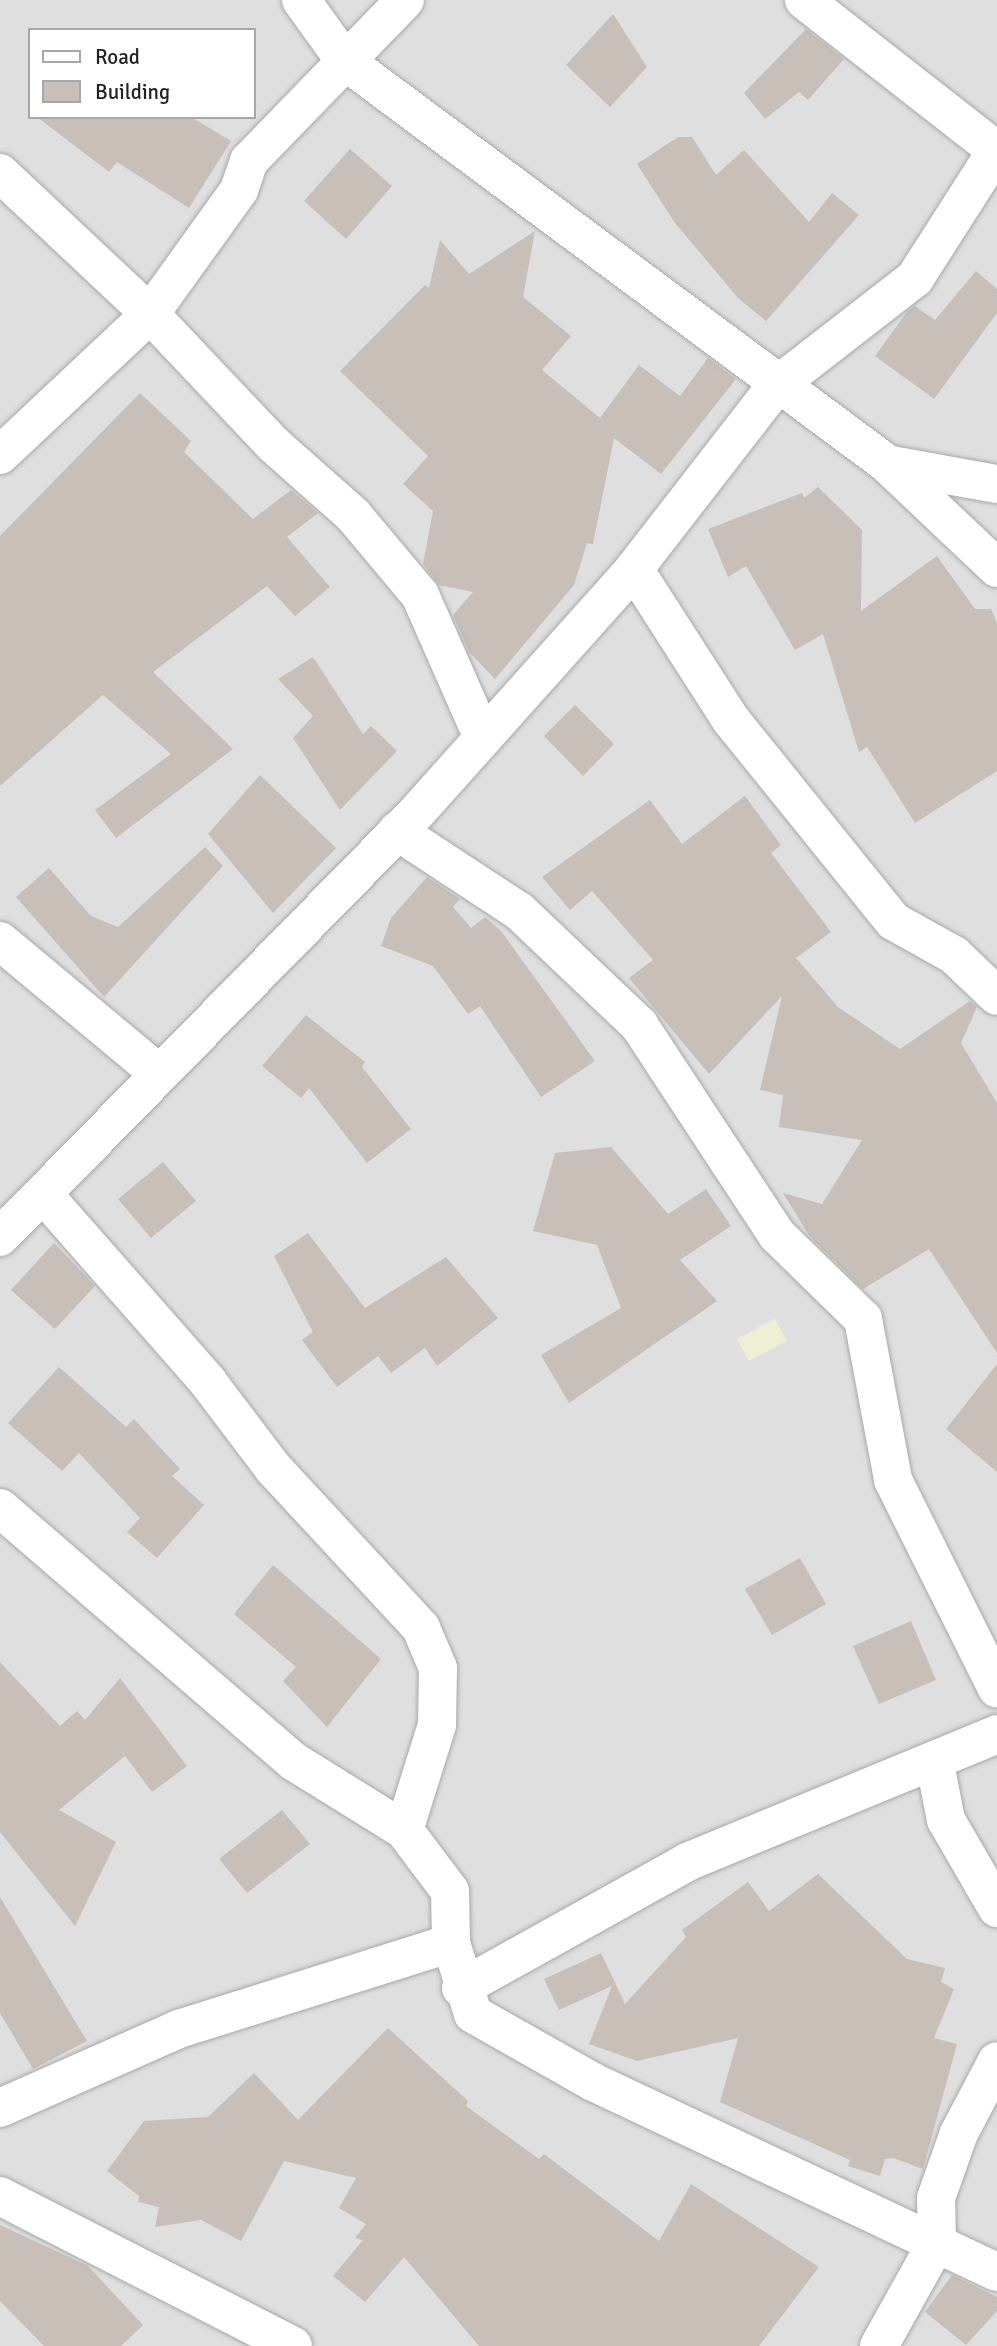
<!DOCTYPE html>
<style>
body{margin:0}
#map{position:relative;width:997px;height:2346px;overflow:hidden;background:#f2efe9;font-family:Signika,sans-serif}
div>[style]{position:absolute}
.residential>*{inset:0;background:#e0dfdf}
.farmland>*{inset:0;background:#eef0d5}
.building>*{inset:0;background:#c7bfb8}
.roads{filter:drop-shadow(0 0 2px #a9a9a9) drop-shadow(0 0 2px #a9a9a9)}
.minor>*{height:38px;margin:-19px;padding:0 19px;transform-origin:19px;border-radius:19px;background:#fff}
span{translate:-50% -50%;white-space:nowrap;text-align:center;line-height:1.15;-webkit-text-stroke:5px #fff;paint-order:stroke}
.legend{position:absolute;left:28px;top:28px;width:228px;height:91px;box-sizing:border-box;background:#fff;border:2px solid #a7a7a7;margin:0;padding:9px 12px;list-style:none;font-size:21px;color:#222}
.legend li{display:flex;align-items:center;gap:14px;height:35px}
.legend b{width:35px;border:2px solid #a7a7a7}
</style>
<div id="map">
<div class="residential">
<div style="clip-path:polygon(evenodd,0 0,997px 0,997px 2346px,0 2346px,0 0,30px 30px,254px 30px,254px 117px,30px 117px,30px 30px)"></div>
</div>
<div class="farmland">
<div style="clip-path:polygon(775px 1319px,787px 1341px,749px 1361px,737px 1339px)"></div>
</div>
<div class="building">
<div style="clip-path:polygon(613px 14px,647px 67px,610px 107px,566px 65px)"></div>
<div style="clip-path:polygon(806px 29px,844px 59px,808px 100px,799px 92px,765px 119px,744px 93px)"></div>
<div style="clip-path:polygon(37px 117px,191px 117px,231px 141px,189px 208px,117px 162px,109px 172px)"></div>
<div style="clip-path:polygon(678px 137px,692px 137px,716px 175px,744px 150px,809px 222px,832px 193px,859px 215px,766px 321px,739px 299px,675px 223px,637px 164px)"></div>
<div style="clip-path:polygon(350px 149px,392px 186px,346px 239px,304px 201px)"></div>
<div style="clip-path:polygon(535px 231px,523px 297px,571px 336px,542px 370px,600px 418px,639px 365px,680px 396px,708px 358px,736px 379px,661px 474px,614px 438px,593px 544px,587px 543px,574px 585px,495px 679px,469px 652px,453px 615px,473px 592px,439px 585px,423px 564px,433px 511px,403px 484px,428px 456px,340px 371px,425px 285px,429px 288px,440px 240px,469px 274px)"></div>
<div style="clip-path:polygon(976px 271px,997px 289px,997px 313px,934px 399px,875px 356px,907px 312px,915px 306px,935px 320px)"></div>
<div style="clip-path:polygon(140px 393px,191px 441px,184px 452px,253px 519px,291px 490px,318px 513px,287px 537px,330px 587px,295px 616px,267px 586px,153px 672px,233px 749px,116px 838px,95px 810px,171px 754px,103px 695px,0 786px,0 536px)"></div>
<div style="clip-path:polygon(818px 487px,862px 530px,861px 611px,937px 556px,975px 609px,991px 609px,997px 623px,997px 771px,915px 823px,867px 747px,859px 752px,823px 634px,795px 650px,746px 566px,728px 577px,708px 529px,802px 493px,804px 498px)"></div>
<div style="clip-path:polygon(313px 657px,363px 734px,371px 726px,397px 751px,340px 810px,293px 738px,313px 716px,278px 679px)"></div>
<div style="clip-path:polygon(575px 705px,614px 744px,583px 776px,544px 736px)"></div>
<div style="clip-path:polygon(260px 775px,336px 848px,273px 913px,208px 834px)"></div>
<div style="clip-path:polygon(745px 796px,781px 845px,771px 853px,831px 932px,796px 958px,838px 1007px,900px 1049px,970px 1001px,977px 1007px,961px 1043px,997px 1103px,997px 1353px,929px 1249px,863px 1289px,810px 1237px,783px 1193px,822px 1204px,862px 1140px,779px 1127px,783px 1095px,760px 1090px,782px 996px,709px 1074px,629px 978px,653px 960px,592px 891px,570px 910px,542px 877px,650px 800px,682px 844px)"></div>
<div style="clip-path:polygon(205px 847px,223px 866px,104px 997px,16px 897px,49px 868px,91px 916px,118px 927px)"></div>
<div style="clip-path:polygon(427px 877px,460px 899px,453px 907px,471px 928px,485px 917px,501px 931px,595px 1061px,541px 1097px,480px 1006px,468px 1014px,433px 966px,381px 946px,391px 918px)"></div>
<div style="clip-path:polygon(306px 1015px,365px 1062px,362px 1067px,411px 1129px,367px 1163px,309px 1088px,301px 1098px,262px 1066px)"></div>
<div style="clip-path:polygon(611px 1147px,668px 1214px,706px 1189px,731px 1226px,680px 1260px,717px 1301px,569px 1403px,541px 1355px,621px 1308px,597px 1245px,533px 1231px,555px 1153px)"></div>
<div style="clip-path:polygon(163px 1162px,196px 1201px,151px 1238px,118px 1199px)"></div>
<div style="clip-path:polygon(308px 1233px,365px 1308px,446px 1257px,498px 1318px,437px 1366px,425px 1348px,391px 1373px,378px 1356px,337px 1387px,302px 1340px,313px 1332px,274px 1256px)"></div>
<div style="clip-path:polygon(54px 1243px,95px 1286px,55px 1329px,11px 1290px)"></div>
<div style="clip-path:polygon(997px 1364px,997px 1472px,946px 1429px)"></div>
<div style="clip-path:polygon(59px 1367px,126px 1427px,134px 1419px,180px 1469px,172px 1476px,204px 1505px,157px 1558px,127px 1532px,140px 1518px,79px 1453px,62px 1471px,8px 1423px)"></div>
<div style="clip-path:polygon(800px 1558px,826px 1604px,772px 1635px,745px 1589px)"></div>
<div style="clip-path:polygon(273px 1565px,381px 1659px,327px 1727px,283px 1681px,296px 1667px,234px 1614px)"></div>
<div style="clip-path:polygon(911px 1621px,936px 1680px,879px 1704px,853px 1646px)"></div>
<div style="clip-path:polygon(0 1662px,60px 1726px,77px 1711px,85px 1720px,120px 1678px,187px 1766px,152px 1792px,125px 1756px,59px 1810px,116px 1842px,75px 1926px,0 1832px)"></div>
<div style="clip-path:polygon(282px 1810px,310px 1844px,247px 1893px,219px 1859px)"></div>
<div style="clip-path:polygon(818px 1874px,907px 1959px,945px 1968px,941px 1982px,954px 1989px,934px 2038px,957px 2044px,923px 2169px,893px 2158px,885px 2159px,880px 2176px,848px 2166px,850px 2160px,720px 2102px,738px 2038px,637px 2061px,589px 2044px,612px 1986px,559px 2010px,544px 1979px,601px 1953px,625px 2004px,686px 1937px,682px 1930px,748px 1882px,769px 1911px)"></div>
<div style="clip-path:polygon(0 1897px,87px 2041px,33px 2069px,0 2013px)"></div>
<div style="clip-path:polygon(388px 2028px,468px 2101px,466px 2106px,539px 2159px,544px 2154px,659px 2241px,691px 2184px,819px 2267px,759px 2346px,479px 2346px,404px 2257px,365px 2302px,333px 2276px,363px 2240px,355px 2238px,366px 2224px,339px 2208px,356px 2178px,284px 2161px,241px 2241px,201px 2220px,155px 2227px,159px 2207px,138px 2202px,139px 2196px,107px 2171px,144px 2121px,208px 2117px,254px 2073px,298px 2120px)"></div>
<div style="clip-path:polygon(0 2225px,88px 2266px,143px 2325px,121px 2346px,44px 2346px,0 2301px)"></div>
<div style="clip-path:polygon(952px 2275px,997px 2297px,997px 2311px,966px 2345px,925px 2312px)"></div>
</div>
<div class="roads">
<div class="minor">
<div style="left:301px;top:0;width:75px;rotate:54.2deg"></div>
<div style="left:345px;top:61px;width:674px;rotate:36.61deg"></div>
<div style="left:886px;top:463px;width:153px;rotate:43.4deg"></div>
<div style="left:804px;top:0;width:244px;rotate:38deg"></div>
<div style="left:0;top:173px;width:206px;rotate:43.2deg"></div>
<div style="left:150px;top:314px;width:180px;rotate:46.6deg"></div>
<div style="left:274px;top:445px;width:106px;rotate:41.5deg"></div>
<div style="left:353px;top:515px;width:104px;rotate:50.1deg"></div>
<div style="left:420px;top:595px;width:156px;rotate:66.2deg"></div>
<div style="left:0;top:455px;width:206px;rotate:-43.2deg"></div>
<div style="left:150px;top:314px;width:153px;rotate:-54.3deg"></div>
<div style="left:239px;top:190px;width:31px;rotate:-71deg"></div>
<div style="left:249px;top:161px;width:224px;rotate:-45.9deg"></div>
<div style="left:891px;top:465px;width:108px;rotate:10.2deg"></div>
<div style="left:634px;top:569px;width:179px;rotate:57.3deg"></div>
<div style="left:731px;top:720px;width:258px;rotate:51.1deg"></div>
<div style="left:893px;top:921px;width:70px;rotate:29.1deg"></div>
<div style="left:954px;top:955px;width:59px;rotate:43.6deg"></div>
<div style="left:397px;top:831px;width:146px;rotate:33.3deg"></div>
<div style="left:519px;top:911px;width:166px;rotate:43.5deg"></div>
<div style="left:639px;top:1025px;width:251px;rotate:56.7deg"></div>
<div style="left:777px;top:1235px;width:120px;rotate:44.3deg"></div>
<div style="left:863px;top:1319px;width:164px;rotate:79.4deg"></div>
<div style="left:893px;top:1480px;width:233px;rotate:63.5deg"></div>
<div style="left:0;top:941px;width:204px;rotate:39.8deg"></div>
<div style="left:44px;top:1195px;width:249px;rotate:48.7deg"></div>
<div style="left:208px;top:1382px;width:108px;rotate:52.9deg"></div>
<div style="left:273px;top:1468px;width:218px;rotate:47.2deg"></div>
<div style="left:421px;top:1628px;width:43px;rotate:67deg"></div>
<div style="left:438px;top:1668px;width:57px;rotate:91deg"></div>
<div style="left:437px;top:1725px;width:110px;rotate:107.4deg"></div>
<div style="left:0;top:1237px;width:595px;rotate:-45.54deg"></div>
<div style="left:417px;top:812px;width:326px;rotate:-48.2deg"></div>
<div style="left:634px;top:569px;width:232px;rotate:-52.2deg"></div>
<div style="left:776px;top:386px;width:176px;rotate:-37.8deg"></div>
<div style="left:915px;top:278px;width:152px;rotate:-57.4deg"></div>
<div style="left:0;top:1508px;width:387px;rotate:40.8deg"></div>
<div style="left:293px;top:1761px;width:131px;rotate:31.9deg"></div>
<div style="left:404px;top:1830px;width:76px;rotate:53deg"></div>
<div style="left:450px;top:1891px;width:52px;rotate:88.9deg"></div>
<div style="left:451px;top:1943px;width:74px;rotate:72.8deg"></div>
<div style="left:473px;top:2014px;width:138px;rotate:29.5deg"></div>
<div style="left:593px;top:2082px;width:446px;rotate:25.2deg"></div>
<div style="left:935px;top:1764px;width:57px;rotate:78.9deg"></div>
<div style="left:946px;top:1820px;width:102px;rotate:59.9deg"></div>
<div style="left:461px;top:1988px;width:259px;rotate:-29.1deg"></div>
<div style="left:687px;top:1862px;width:335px;rotate:-22.4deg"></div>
<div style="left:0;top:2108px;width:196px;rotate:-23.8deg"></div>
<div style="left:179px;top:2029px;width:285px;rotate:-17.5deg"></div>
<div style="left:0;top:2196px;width:329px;rotate:27.1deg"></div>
<div style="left:879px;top:2346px;width:119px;rotate:-60.9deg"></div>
<div style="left:937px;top:2242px;width:44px;rotate:-91.3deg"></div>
<div style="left:936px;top:2198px;width:69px;rotate:-70.5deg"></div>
<div style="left:959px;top:2133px;width:81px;rotate:-62.2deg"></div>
</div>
</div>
<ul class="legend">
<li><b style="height:9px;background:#fff"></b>Road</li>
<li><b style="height:19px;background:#c7bfb8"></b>Building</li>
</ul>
</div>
